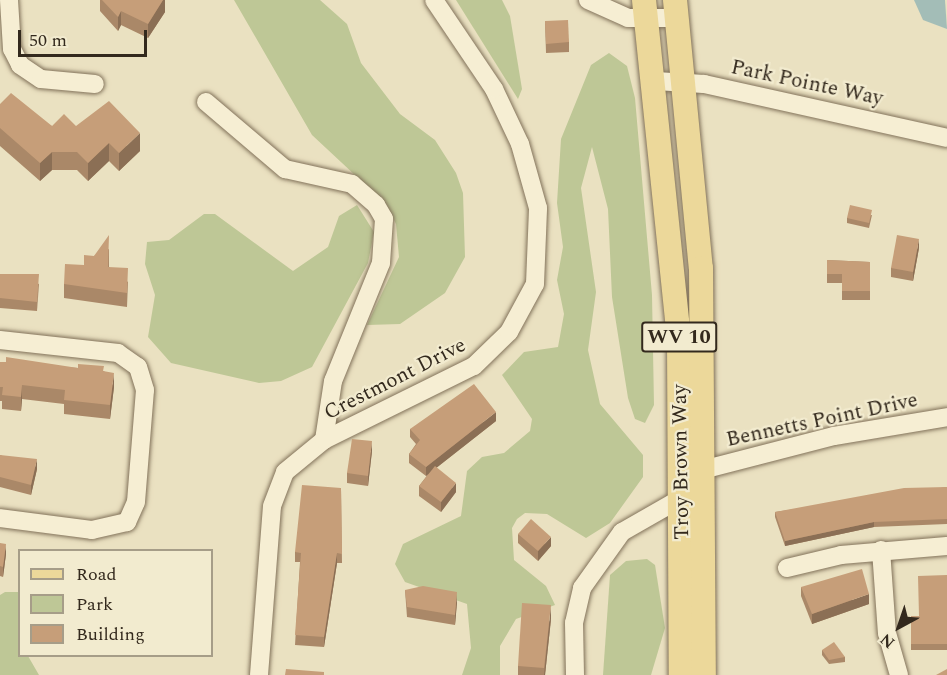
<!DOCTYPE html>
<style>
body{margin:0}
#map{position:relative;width:947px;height:675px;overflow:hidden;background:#eae1c1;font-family:Spectral,serif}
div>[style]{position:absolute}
.green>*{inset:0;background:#bec796}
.water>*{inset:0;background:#a3bdb7}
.roads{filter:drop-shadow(0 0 2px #82725a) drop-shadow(0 0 2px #82725a)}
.minor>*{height:18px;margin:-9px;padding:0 9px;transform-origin:9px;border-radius:9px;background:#f6eed3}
.major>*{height:24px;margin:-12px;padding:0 12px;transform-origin:12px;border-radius:12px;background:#ecd89a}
.wall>*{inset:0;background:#aa8868}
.shaded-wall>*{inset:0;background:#8b6f55}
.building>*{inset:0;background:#c69e79}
span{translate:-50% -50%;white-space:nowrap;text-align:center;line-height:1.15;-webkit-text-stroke:4.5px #f2ebcf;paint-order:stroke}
.shield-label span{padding:2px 4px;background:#f2ebcf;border:2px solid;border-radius:4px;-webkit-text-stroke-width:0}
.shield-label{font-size:20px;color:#33291d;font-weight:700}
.street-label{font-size:21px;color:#33291d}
.legend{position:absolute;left:18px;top:549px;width:195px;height:108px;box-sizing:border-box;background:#f2ebcf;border:2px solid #a69d88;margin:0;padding:8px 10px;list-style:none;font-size:18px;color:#33291d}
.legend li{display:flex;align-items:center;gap:12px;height:30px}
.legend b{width:30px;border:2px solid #a69d88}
.north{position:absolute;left:869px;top:597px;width:60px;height:60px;-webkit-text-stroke:4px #f2ebcf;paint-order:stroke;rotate:220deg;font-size:16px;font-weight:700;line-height:24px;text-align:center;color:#33291d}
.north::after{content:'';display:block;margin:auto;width:21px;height:27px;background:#33291d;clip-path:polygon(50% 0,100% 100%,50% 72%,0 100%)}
.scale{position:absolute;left:18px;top:30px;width:129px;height:27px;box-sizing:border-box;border:3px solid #33291d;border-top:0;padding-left:8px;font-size:18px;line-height:21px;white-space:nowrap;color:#33291d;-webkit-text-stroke:4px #f2ebcf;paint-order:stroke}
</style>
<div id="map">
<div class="green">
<div style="clip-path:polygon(234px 0,320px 0,347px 24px,361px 63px,400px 114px,435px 140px,456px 173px,463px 193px,465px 257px,445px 293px,400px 324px,367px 325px,399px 257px,396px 224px,386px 204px,312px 135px)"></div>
<div style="clip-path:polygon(456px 0,502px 0,510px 16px,522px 89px,518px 99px)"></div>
<div style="clip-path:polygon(609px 53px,627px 66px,635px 98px,652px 295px,654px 405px,645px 423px,635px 419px,628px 398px,612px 297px,608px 209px,592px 147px,581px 188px,596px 292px,588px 350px,600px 404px,643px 455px,643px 477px,610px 523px,586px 538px,547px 514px,525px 513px,517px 519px,512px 528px,514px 560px,546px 586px,555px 605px,516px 619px,500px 646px,500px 675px,462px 675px,471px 648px,467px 604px,405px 582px,395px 564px,403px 544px,461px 516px,467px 471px,482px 457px,504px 453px,530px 431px,532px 419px,502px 375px,524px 352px,558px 347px,564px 314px,557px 280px,563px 247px,557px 203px,561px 139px,591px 65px)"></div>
<div style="clip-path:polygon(357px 205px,374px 232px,368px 263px,312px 367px,281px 381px,259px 383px,171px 363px,148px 337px,155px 295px,145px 264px,147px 242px,169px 240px,204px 214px,215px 214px,293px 271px,328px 247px,339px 216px)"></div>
<div style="clip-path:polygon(647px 559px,655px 565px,665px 628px,651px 675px,603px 675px,610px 575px,626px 561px)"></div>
<div style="clip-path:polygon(5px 592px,19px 592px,20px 656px,28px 656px,39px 675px,0 675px,0 595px)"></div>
</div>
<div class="water">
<div style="clip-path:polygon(914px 0,945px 0,947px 29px,923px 20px)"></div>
</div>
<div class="roads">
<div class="minor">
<div style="left:9px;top:0;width:49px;rotate:86.5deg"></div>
<div style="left:12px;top:49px;width:18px;rotate:63deg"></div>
<div style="left:20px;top:65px;width:25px;rotate:34deg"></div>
<div style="left:41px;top:79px;width:54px;rotate:5.3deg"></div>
<div style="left:588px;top:0;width:44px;rotate:24.2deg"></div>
<div style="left:628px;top:18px;width:50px"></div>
<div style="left:656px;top:81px;width:48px;rotate:3.6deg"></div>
<div style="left:704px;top:84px;width:249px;rotate:12.5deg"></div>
<div style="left:206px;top:102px;width:104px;rotate:40.3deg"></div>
<div style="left:285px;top:169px;width:69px;rotate:12.6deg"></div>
<div style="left:352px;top:184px;width:32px;rotate:41deg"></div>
<div style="left:376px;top:205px;width:16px;rotate:60deg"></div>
<div style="left:384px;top:219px;width:44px;rotate:93.9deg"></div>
<div style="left:381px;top:263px;width:127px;rotate:112.1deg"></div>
<div style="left:333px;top:381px;width:60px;rotate:98.7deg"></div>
<div style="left:0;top:340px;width:119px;rotate:6.3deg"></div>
<div style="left:118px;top:353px;width:24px;rotate:35deg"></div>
<div style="left:138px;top:367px;width:24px;rotate:73deg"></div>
<div style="left:145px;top:390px;width:112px;rotate:94.6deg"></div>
<div style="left:136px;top:502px;width:22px;rotate:114deg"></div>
<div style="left:127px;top:522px;width:36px;rotate:167deg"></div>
<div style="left:92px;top:530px;width:93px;rotate:-172.6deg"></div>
<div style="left:706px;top:469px;width:132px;rotate:-14.5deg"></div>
<div style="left:834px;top:436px;width:115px;rotate:-9.5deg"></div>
<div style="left:881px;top:550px;width:83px;rotate:85.9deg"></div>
<div style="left:887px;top:633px;width:44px;rotate:74.1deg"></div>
<div style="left:787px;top:568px;width:56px;rotate:-13.5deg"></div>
<div style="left:841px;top:555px;width:106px;rotate:-4.9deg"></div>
<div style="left:259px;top:675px;width:169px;rotate:-85.6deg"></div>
<div style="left:272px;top:506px;width:36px;rotate:-69deg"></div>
<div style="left:285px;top:472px;width:50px;rotate:-39.4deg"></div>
<div style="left:324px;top:440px;width:167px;rotate:-26.3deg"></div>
<div style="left:474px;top:366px;width:49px;rotate:-44.2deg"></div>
<div style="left:509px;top:332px;width:55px;rotate:-61.6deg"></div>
<div style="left:535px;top:284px;width:76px;rotate:-87.7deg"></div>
<div style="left:538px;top:208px;width:66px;rotate:-105.7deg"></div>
<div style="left:520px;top:144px;width:61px;rotate:-115.3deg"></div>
<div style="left:494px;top:89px;width:107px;rotate:-124deg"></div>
<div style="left:575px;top:675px;width:52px;rotate:-91.1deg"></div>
<div style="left:574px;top:623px;width:36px;rotate:-77deg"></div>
<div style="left:582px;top:588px;width:69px;rotate:-54.5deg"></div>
<div style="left:622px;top:532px;width:70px;rotate:-29.8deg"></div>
</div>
<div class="major">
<div style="left:644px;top:0;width:340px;rotate:84.1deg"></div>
<div style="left:679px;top:338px;width:337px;rotate:89.7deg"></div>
<div style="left:675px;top:0;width:269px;rotate:84.5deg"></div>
<div style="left:701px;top:268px;width:407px;rotate:89.6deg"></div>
</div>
</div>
<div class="wall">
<div style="clip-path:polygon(100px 0,165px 0,165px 12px,148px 38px,121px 25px,118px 31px,100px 11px)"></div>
<div style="clip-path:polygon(545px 21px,569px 42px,569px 52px,546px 53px)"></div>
<div style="clip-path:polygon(0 104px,52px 126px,76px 126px,140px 151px,119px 171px,109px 161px,88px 181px,77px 170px,52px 170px,40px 181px,0 146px)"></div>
<div style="clip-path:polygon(872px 215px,869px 228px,847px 223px,847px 218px)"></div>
<div style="clip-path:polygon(919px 248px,913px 281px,891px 277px,891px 268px)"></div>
<div style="clip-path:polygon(109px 249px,109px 267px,128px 282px,127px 307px,64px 298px,64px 284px,94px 256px)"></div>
<div style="clip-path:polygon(827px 260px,870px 262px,870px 300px,842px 300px,842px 283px,827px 283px)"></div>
<div style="clip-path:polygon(0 274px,39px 284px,37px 311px,0 308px)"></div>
<div style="clip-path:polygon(0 362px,78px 368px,104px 371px,114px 387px,110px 419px,64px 414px,64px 404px,22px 399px,21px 411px,2px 409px,2px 401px,0 401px)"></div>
<div style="clip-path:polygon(496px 421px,436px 468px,456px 492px,441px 512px,419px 496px,419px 486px,429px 473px,426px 476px,409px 463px,409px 454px,416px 444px,410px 437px,410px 429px)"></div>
<div style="clip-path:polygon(372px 451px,368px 486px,347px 483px,347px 473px)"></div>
<div style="clip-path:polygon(0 455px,37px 469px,31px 495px,0 487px)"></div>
<div style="clip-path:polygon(947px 487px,947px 524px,874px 527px,785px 546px,775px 517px,775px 512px)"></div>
<div style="clip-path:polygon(341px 488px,342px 563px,337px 563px,324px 647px,295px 645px,300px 562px,295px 562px,295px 552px)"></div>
<div style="clip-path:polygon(518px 534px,551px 546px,538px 561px,518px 543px)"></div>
<div style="clip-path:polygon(0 543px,6px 554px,3px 577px,0 576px)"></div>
<div style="clip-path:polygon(947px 575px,947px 650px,911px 650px,911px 616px,919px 616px)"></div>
<div style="clip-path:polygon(801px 587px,869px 604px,812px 624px,801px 596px)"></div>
<div style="clip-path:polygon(405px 590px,457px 602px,455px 625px,407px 617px)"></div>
<div style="clip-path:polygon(551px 619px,545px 675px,518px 675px,518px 666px)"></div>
<div style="clip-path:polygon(822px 650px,845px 657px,845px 662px,829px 664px,822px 655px)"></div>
</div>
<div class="shaded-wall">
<div style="clip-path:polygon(163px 0,165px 0,165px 12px,148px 38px,148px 24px)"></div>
<div style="clip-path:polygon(121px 11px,121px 25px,118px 31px,118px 17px)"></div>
<div style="clip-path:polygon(140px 133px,140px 151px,119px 171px,119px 153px)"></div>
<div style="clip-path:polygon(109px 143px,109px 161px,88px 181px,88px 163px)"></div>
<div style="clip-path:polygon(52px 152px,52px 170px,40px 181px,40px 163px)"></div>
<div style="clip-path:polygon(919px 239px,919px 248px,913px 281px,913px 272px)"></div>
<div style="clip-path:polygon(114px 373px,114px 387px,110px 419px,110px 405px)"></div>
<div style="clip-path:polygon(22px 385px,22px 399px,21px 411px,21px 397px)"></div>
<div style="clip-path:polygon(496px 412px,496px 421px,426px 476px,426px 467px)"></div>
<div style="clip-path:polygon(372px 441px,372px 451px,368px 486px,368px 476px)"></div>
<div style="clip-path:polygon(37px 459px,37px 469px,31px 495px,31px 485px)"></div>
<div style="clip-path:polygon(456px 483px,456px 492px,441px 512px,441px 502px)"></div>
<div style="clip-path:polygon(874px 522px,874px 527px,785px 546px,785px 541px)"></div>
<div style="clip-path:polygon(551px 537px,551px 546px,538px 561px,538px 551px)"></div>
<div style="clip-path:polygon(6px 544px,6px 554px,3px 577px,3px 567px)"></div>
<div style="clip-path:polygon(337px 553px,337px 563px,324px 647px,324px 637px)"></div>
<div style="clip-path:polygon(457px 592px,457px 602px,455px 625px,455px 615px)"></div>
<div style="clip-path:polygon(869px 594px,869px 604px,812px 624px,812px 614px)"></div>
<div style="clip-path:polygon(551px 605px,551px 619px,545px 675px,544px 675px)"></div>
</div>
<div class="building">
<div style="clip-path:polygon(102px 0,163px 0,148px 24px,121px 11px,118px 17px)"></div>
<div style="clip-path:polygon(568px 20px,569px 42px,546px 44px,545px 21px)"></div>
<div style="clip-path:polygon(11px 93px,52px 126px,64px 114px,76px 126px,109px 101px,140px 133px,119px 153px,109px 143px,88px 163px,77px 152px,52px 152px,40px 163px,0 128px,0 104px)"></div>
<div style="clip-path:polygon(850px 205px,872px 210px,869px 223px,847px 218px)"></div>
<div style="clip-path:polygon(109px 235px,108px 267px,128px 268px,127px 293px,64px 284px,65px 264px,84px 265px,84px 255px,94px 256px)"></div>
<div style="clip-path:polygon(897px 235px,919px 239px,913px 272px,891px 268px)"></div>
<div style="clip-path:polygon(827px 260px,870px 262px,870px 291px,842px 291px,842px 274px,827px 274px)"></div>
<div style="clip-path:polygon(0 274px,39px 274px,37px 302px,0 298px)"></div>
<div style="clip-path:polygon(6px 357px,78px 368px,78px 364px,104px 366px,103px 371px,114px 373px,110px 405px,64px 400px,65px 390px,22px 385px,21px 397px,2px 395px,3px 387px,0 387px,0 362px,6px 362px)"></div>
<div style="clip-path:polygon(474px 384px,496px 412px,426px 467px,409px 454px,420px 440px,410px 429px)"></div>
<div style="clip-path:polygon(352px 439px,372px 441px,368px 476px,347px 473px)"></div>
<div style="clip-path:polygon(0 455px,37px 459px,31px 485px,0 477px)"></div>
<div style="clip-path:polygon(435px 466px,456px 483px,441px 502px,419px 486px)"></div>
<div style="clip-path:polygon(302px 485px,341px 488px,342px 554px,337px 553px,324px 637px,295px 635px,301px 553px,295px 552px)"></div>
<div style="clip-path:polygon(947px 487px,947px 519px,874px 522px,785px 541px,775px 512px,904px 488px)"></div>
<div style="clip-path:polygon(531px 519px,551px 537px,538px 551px,518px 534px)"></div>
<div style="clip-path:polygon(0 543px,6px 544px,3px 567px,0 566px)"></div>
<div style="clip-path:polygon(862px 569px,869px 594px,812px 614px,801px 587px)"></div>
<div style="clip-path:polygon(947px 575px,947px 644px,911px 644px,911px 616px,919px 616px,918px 576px)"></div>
<div style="clip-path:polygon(423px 586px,457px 592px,455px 615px,407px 607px,405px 590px)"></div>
<div style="clip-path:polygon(522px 603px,551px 605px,544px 668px,518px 666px)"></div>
<div style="clip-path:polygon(834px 642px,845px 657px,829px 660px,822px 650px)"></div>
<div style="clip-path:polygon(286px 669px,324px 672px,324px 675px,285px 675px)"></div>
<div style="clip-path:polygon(947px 669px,947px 675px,936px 675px)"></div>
</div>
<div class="shield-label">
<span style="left:679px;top:337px">WV 10</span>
</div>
<div class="street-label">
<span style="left:807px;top:83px;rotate:12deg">Park Pointe Way</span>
<span style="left:395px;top:379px;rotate:-27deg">Crestmont Drive</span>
<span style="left:822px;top:420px;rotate:-12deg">Bennetts Point Drive</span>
<span style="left:681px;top:462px;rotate:-91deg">Troy Brown Way</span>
</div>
<ul class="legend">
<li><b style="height:8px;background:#ecd89a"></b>Road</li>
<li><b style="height:16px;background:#bec796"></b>Park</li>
<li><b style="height:16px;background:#c69e79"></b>Building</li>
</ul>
<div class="north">N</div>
<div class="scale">50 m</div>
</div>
